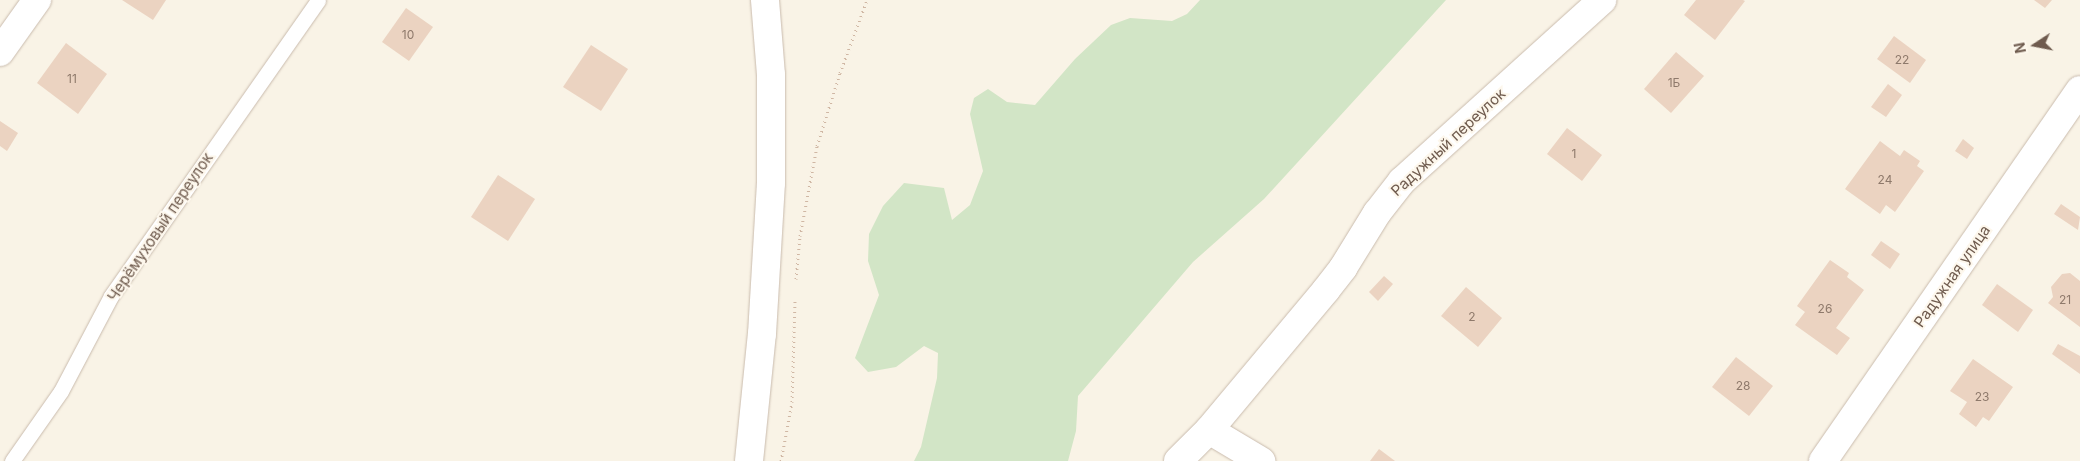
<!DOCTYPE html>
<meta charset="utf-8">
<style>
body{margin:0}
#map{position:relative;width:2080px;height:461px;overflow:hidden;background:#f9f3e6;font-family:Inter,sans-serif}
div>[style]{position:absolute}
.green>*{inset:0;background:#d2e5c6}
.building>*{inset:0;background:#ebd3c1}
.path>*{height:3px;margin-top:-1.5px;transform-origin:0;background:repeating-linear-gradient(90deg,#d0b7a4 0 1px,transparent 0 5px)}
.roads{filter:drop-shadow(0 0 1px #c9bbad) drop-shadow(0 0 1px #c9bbad)}
.service>*{height:15px;margin:-7.5px;padding:0 7.5px;transform-origin:7.5px;border-radius:7.5px;background:#fff}
.minor>*{height:28px;margin:-14px;padding:0 14px;transform-origin:14px;border-radius:14px;background:#fff}
span{translate:-50% -50%;white-space:nowrap;text-align:center;line-height:1.15;-webkit-text-stroke:4px #fdf7ec;paint-order:stroke}
.number-label{font-size:12px;color:#8e796b}
.number-label span{-webkit-text-stroke-width:0}
.street-label{font-size:15px;color:#6f5b4e}
.north{position:absolute;left:2010px;top:20px;width:50px;height:50px;-webkit-text-stroke:4px #fdf7ec;paint-order:stroke;rotate:259deg;font-size:14px;font-weight:700;line-height:20px;text-align:center;color:#6f5b4e}
.north::after{content:'';display:block;margin:auto;width:18px;height:22px;background:#6f5b4e;clip-path:polygon(50% 0,100% 100%,50% 72%,0 100%)}
</style>
<div id="map">
<div class="green">
<div style="clip-path:polygon(1200px 0,1446px 0,1264px 199px,1193px 262px,1078px 396px,1076px 431px,1068px 461px,914px 461px,921px 447px,937px 378px,938px 353px,924px 346px,896px 367px,868px 372px,855px 358px,879px 295px,868px 261px,869px 234px,883px 206px,904px 183px,944px 188px,952px 220px,970px 205px,983px 171px,970px 114px,974px 98px,988px 89px,1007px 102px,1035px 105px,1075px 59px,1111px 25px,1130px 18px,1172px 21px,1187px 14px)"></div>
</div>
<div class="building">
<div style="clip-path:polygon(122px 0,166px 0,153px 20px)"></div>
<div style="clip-path:polygon(1696px 0,1743px 0,1745px 1px,1715px 40px,1684px 15px)"></div>
<div style="clip-path:polygon(2034px 0,2052px 0,2045px 8px)"></div>
<div style="clip-path:polygon(406px 8px,433px 27px,409px 61px,382px 42px)"></div>
<div style="clip-path:polygon(1894px 36px,1926px 60px,1910px 83px,1877px 59px)"></div>
<div style="clip-path:polygon(66px 43px,107px 74px,78px 114px,37px 83px)"></div>
<div style="clip-path:polygon(591px 45px,628px 69px,601px 111px,563px 87px)"></div>
<div style="clip-path:polygon(1676px 52px,1704px 76px,1671px 113px,1644px 89px)"></div>
<div style="clip-path:polygon(1888px 84px,1902px 95px,1886px 117px,1871px 107px)"></div>
<div style="clip-path:polygon(0 121px,18px 133px,7px 151px,0 146px)"></div>
<div style="clip-path:polygon(1567px 128px,1602px 155px,1582px 181px,1547px 154px)"></div>
<div style="clip-path:polygon(1963px 139px,1974px 148px,1967px 159px,1955px 151px)"></div>
<div style="clip-path:polygon(1880px 141px,1900px 156px,1904px 150px,1920px 161px,1917px 166px,1924px 171px,1895px 212px,1886px 205px,1880px 214px,1845px 189px)"></div>
<div style="clip-path:polygon(498px 175px,535px 199px,508px 241px,471px 217px)"></div>
<div style="clip-path:polygon(2061px 204px,2080px 217px,2078px 230px,2054px 214px)"></div>
<div style="clip-path:polygon(1881px 241px,1900px 254px,1890px 269px,1871px 255px)"></div>
<div style="clip-path:polygon(1830px 260px,1849px 273px,1847px 277px,1864px 290px,1836px 328px,1850px 338px,1837px 355px,1795px 325px,1805px 312px,1797px 306px)"></div>
<div style="clip-path:polygon(2070px 273px,2080px 281px,2080px 327px,2048px 303px,2053px 297px,2051px 287px,2062px 274px)"></div>
<div style="clip-path:polygon(1384px 276px,1393px 284px,1378px 301px,1369px 292px)"></div>
<div style="clip-path:polygon(1997px 284px,2033px 310px,2018px 332px,1982px 305px)"></div>
<div style="clip-path:polygon(1466px 287px,1502px 318px,1478px 347px,1441px 316px)"></div>
<div style="clip-path:polygon(2058px 344px,2080px 356px,2080px 374px,2052px 354px)"></div>
<div style="clip-path:polygon(1736px 357px,1773px 386px,1749px 416px,1712px 387px)"></div>
<div style="clip-path:polygon(1973px 359px,2013px 387px,1989px 421px,1983px 417px,1976px 427px,1959px 414px,1967px 402px,1950px 391px)"></div>
<div style="clip-path:polygon(1379px 449px,1395px 461px,1370px 461px)"></div>
</div>
<div class="path">
<div style="left:796px;top:279px;width:43px;rotate:-84.7deg"></div>
<div style="left:800px;top:236px;width:92px;rotate:-79.3deg"></div>
<div style="left:817px;top:146px;width:77px;rotate:-72.5deg"></div>
<div style="left:840px;top:73px;width:78px;rotate:-69.7deg"></div>
<div style="left:781px;top:461px;width:60px;rotate:-79.4deg"></div>
<div style="left:792px;top:402px;width:104px;rotate:-88.3deg"></div>
</div>
<div class="roads">
<div class="service">
<div style="left:12px;top:461px;width:85px;rotate:-55deg"></div>
<div style="left:61px;top:391px;width:107px;rotate:-62.2deg"></div>
<div style="left:111px;top:296px;width:361px;rotate:-55deg"></div>
</div>
<div class="minor">
<div style="left:0;top:52px;width:64px;rotate:-54.6deg"></div>
<div style="left:1209px;top:430px;width:61px;rotate:30.8deg"></div>
<div style="left:749px;top:461px;width:128px;rotate:-84.2deg"></div>
<div style="left:762px;top:334px;width:151px;rotate:-86.6deg"></div>
<div style="left:771px;top:183px;width:108px;rotate:-90deg"></div>
<div style="left:771px;top:75px;width:75px;rotate:-94.6deg"></div>
<div style="left:1178px;top:461px;width:44px;rotate:-45deg"></div>
<div style="left:1209px;top:430px;width:182px;rotate:-50.1deg"></div>
<div style="left:1326px;top:290px;width:28px;rotate:-52deg"></div>
<div style="left:1343px;top:268px;width:65px;rotate:-58.3deg"></div>
<div style="left:1377px;top:213px;width:41px;rotate:-52deg"></div>
<div style="left:1402px;top:181px;width:270px;rotate:-42.1deg"></div>
<div style="left:1823px;top:461px;width:451px;rotate:-55.3deg"></div>
</div>
</div>
<div class="number-label">
<span style="left:408px;top:35px">10</span>
<span style="left:1902px;top:60px">22</span>
<span style="left:72px;top:79px">11</span>
<span style="left:1674px;top:83px">1Б</span>
<span style="left:1574px;top:154px">1</span>
<span style="left:1885px;top:180px">24</span>
<span style="left:2065px;top:300px">21</span>
<span style="left:1825px;top:309px">26</span>
<span style="left:1472px;top:317px">2</span>
<span style="left:1743px;top:386px">28</span>
<span style="left:1982px;top:397px">23</span>
</div>
<div class="street-label">
<span style="left:1448px;top:142px;rotate:-43deg">Радужный переулок</span>
<span style="left:160px;top:227px;rotate:-56deg">Черёмуховый переулок</span>
<span style="left:1952px;top:276px;rotate:-55deg">Радужная улица</span>
</div>
<div class="north">N</div>
</div>
